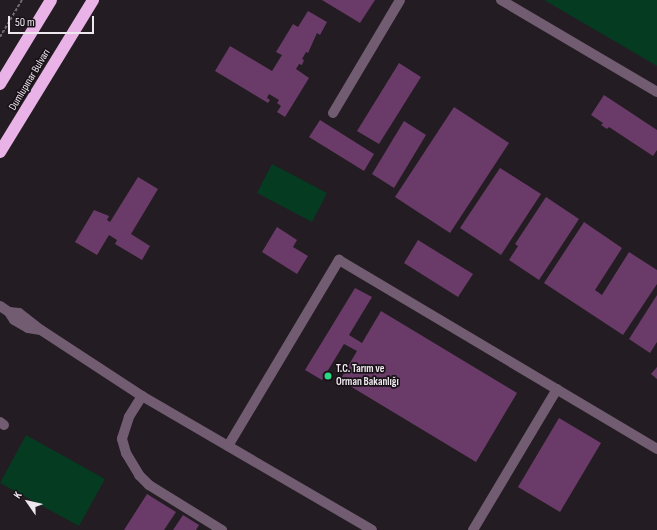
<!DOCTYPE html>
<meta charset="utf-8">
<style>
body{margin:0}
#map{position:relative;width:657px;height:530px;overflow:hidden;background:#231c22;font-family:"Sofia Sans Condensed",sans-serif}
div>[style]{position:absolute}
.green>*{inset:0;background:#053b20}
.building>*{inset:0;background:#6a3b69}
.path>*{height:2px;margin-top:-1px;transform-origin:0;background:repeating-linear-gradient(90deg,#716b70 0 3px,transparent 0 5px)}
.street>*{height:10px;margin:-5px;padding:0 5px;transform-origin:5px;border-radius:5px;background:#725c71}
.highway>*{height:12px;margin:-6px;padding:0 6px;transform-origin:6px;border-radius:6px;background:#e9b3e7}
.dots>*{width:11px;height:11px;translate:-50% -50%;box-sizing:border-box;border:2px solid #191319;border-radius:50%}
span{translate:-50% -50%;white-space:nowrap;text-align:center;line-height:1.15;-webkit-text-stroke:3.5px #191319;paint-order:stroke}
.street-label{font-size:11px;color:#ede8ed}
.poi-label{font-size:11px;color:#ede8ed;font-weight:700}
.left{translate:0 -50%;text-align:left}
.north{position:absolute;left:8px;top:482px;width:40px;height:40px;-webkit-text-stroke:3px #191319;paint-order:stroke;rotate:304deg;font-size:11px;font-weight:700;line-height:16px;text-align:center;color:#ede8ed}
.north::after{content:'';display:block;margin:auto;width:14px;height:18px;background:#ede8ed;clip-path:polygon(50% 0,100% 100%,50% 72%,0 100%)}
.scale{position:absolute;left:8px;top:16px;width:86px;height:18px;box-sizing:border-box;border:2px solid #ede8ed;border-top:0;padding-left:5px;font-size:12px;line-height:14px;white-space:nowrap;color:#ede8ed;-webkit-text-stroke:3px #191319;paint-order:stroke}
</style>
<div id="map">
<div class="green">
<div style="clip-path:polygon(544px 0,657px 0,657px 66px)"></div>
<div style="clip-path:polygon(272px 164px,327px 193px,312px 222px,257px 193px)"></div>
<div style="clip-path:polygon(26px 435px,105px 479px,79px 526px,0 483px)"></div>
</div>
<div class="building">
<div style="clip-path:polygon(322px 0,375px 0,360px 23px)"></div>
<div style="clip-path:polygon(308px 11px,327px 22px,320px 35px,317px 33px,308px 53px,306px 52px,302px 59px,304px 60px,302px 65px,299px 64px,296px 69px,309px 78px,285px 117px,277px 112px,281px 106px,277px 103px,279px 100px,269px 94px,267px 98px,270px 100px,268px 103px,215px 71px,230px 46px,272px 71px,282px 55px,276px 52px,293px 24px,298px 27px)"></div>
<div style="clip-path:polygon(399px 63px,421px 77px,379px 144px,357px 131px)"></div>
<div style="clip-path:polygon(604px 95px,657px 130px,657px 150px,653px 156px,609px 127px,607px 129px,601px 125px,603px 123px,591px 115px)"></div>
<div style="clip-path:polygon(454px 107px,509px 143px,450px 233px,395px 197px)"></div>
<div style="clip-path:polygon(320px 120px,374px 154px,364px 171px,309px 137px)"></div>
<div style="clip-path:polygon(404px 121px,426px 135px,394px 188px,372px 174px)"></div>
<div style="clip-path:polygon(500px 168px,541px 194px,501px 255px,460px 228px)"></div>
<div style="clip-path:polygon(138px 177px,158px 189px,131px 234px,150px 246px,142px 260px,115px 244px,117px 240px,109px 235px,97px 255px,75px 242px,94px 210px,109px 216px,107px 220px,110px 222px)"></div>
<div style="clip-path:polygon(546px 197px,579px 219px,539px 280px,509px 260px,518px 246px,515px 244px)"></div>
<div style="clip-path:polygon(584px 222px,622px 248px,595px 290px,602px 295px,629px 252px,657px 270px,657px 284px,623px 335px,544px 283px)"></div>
<div style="clip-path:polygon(277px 227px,297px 240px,293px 247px,308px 256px,297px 274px,262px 252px)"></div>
<div style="clip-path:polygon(418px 240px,473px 274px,458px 297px,404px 263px)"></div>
<div style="clip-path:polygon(355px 288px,372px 297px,349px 335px,362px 343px,381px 311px,517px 393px,476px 462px,340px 380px,357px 351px,344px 344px,322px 380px,305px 370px)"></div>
<div style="clip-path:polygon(657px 295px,657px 342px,650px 353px,629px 339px)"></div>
<div style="clip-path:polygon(657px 367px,657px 379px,651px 374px)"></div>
<div style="clip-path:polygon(559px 418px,601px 443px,560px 512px,518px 487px)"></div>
<div style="clip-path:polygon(147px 494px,176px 512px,164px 530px,124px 530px)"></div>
<div style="clip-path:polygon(183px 515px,199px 525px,196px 530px,173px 530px)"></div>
</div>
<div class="path">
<div style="left:0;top:37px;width:43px;rotate:-59.3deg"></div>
</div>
<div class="street">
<div style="left:501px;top:0;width:181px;rotate:30.5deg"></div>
<div style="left:333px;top:113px;width:131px;rotate:-59.3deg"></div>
<div style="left:0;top:306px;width:11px;rotate:34deg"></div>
<div style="left:9px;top:312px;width:9px;rotate:58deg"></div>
<div style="left:14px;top:320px;width:16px;rotate:30deg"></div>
<div style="left:28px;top:328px;width:13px;rotate:9deg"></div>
<div style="left:9px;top:312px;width:10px;rotate:6deg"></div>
<div style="left:19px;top:313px;width:28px;rotate:38deg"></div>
<div style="left:41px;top:330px;width:121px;rotate:33.2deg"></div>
<div style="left:142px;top:396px;width:266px;rotate:30.2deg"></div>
<div style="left:142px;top:396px;width:25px;rotate:122deg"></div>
<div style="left:129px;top:417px;width:23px;rotate:108deg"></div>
<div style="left:122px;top:439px;width:15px;rotate:74deg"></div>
<div style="left:126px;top:453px;width:26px;rotate:59deg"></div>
<div style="left:139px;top:475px;width:14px;rotate:45deg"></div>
<div style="left:149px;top:485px;width:86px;rotate:31.7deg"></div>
<div style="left:0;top:422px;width:5px;rotate:37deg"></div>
<div style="left:228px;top:446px;width:217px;rotate:-59.2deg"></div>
<div style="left:339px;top:260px;width:370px;rotate:30.7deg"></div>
<div style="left:473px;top:530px;width:164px;rotate:-59.2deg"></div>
</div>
<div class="highway">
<div style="left:0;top:84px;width:98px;rotate:-58.7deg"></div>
<div style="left:0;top:152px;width:178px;rotate:-58.5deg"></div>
</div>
<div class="dots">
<div style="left:328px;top:376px;background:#28d885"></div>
</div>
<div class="street-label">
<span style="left:30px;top:80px;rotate:-59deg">Dumlupınar Bulvarı</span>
</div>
<div class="poi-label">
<span class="left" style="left:336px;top:376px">T.C. Tarım ve<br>Orman Bakanlığı</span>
</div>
<div class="north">K</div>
<div class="scale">50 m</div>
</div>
